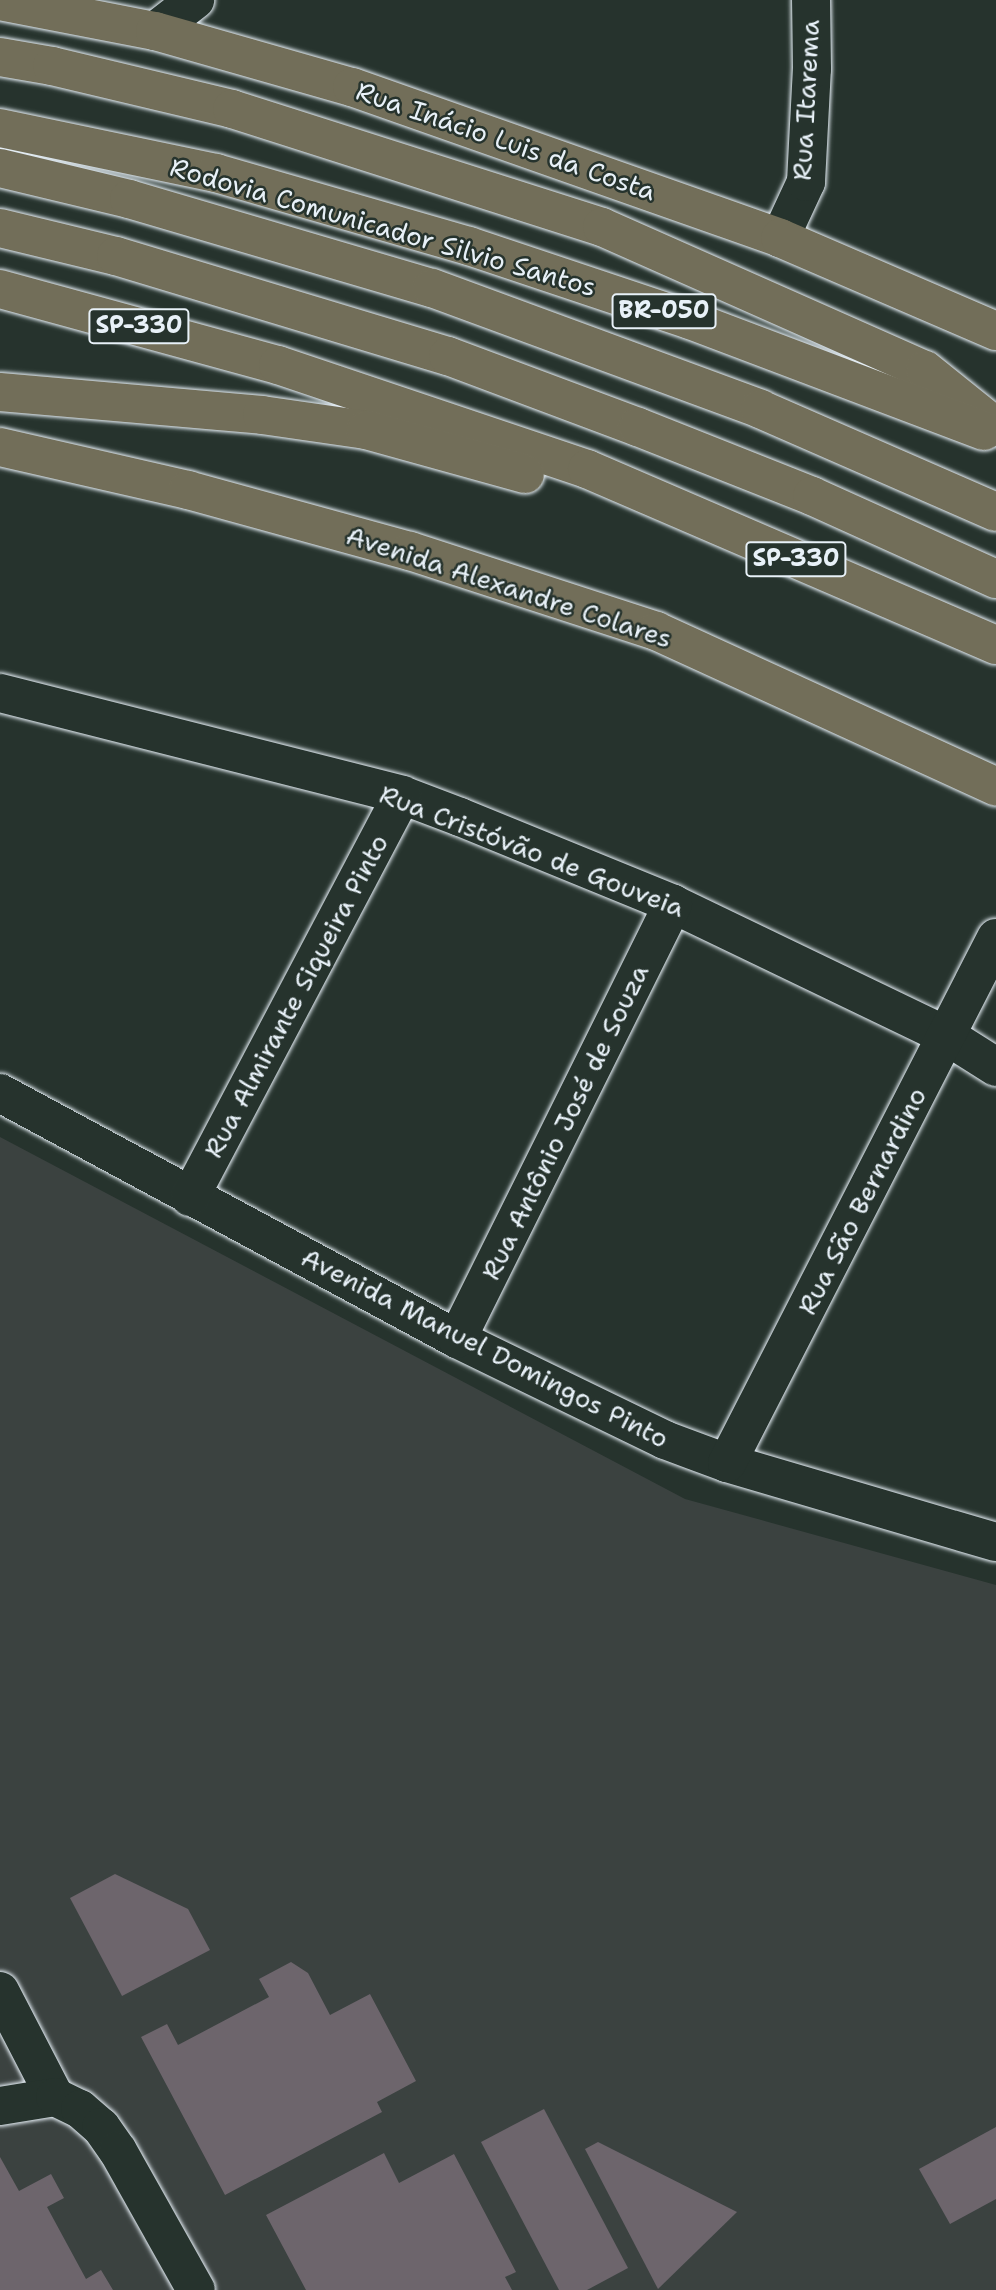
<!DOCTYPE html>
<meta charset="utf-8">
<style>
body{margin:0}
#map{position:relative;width:996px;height:2290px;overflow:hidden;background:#26332d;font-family:"Shantell Sans",sans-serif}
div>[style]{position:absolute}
.built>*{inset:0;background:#3b4240}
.building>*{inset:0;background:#6d656c}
.roads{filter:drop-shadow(0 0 2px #e8f1f8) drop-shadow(0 0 2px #e8f1f8)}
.minor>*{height:38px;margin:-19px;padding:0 19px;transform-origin:19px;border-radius:19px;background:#26332d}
.major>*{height:38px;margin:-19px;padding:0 19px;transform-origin:19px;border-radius:19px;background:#726e59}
.highway>*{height:38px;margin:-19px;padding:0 19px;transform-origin:19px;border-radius:19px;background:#726e59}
span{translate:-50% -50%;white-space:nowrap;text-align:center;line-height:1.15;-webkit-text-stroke:5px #26332d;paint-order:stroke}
.shield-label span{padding:2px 5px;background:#26332d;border:2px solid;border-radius:5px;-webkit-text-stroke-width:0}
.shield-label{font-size:24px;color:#e8f1f8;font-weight:700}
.street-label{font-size:26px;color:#e8f1f8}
</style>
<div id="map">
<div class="built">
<div style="clip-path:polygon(0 1137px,685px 1499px,996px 1585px,996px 2290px,0 2290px)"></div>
</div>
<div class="building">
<div style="clip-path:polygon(115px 1874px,188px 1909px,210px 1950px,122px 1996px,70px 1898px)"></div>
<div style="clip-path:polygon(291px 1962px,308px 1973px,330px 2015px,370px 1994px,416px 2081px,377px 2102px,382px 2112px,225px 2195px,141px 2037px,167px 2024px,178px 2045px,269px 1997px,259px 1979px)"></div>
<div style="clip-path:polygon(544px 2109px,628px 2268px,587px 2290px,559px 2290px,481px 2142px)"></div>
<div style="clip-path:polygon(996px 2127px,996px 2199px,950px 2224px,919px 2169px)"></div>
<div style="clip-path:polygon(598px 2142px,737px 2212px,658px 2289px,585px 2149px)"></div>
<div style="clip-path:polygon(384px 2153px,399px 2183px,454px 2154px,516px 2272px,505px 2277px,512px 2290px,306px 2290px,266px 2215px)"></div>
<div style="clip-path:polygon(0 2157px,19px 2191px,51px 2174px,64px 2198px,47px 2207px,86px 2279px,101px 2270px,113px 2290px,0 2290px)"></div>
</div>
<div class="roads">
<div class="minor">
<div style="left:155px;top:31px;width:51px;rotate:-37.8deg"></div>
<div style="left:780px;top:238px;width:62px;rotate:-65.1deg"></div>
<div style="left:806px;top:182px;width:113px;rotate:-87deg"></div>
<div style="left:812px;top:69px;width:69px;rotate:-90.8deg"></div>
<div style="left:0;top:693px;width:415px;rotate:14.2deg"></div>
<div style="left:402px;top:795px;width:62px;rotate:20.8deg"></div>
<div style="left:460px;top:817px;width:230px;rotate:22.2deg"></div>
<div style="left:673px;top:904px;width:304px;rotate:25.7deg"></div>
<div style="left:947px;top:1036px;width:58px;rotate:32.3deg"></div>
<div style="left:0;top:1093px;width:519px;rotate:28.29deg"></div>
<div style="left:457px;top:1339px;width:231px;rotate:25.9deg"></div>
<div style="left:665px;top:1440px;width:66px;rotate:20.4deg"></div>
<div style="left:727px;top:1463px;width:280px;rotate:16.4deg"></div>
<div style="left:190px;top:1197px;width:454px;rotate:-62.2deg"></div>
<div style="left:457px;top:1339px;width:486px;rotate:-63.6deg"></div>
<div style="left:727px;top:1463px;width:590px;rotate:-62.87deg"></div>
<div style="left:0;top:1991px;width:119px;rotate:62.6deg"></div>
<div style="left:0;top:2106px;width:56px;rotate:-9.3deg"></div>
<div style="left:55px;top:2097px;width:28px;rotate:26deg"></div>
<div style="left:80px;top:2109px;width:28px;rotate:41deg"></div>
<div style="left:101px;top:2127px;width:29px;rotate:55deg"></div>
<div style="left:118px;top:2151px;width:159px;rotate:60.7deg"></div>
</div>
<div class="major">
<div style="left:0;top:1px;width:158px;rotate:11deg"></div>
<div style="left:155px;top:31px;width:205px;rotate:15.9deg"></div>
<div style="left:352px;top:87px;width:454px;rotate:19.4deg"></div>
<div style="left:780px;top:238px;width:235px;rotate:23.3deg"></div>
<div style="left:0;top:447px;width:193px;rotate:12.9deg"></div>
<div style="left:188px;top:490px;width:230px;rotate:15.4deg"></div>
<div style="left:410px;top:551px;width:259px;rotate:18deg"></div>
<div style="left:656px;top:631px;width:374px;rotate:24.6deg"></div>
</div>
<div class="highway">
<div style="left:0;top:57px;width:53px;rotate:9.8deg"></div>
<div style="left:52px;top:66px;width:185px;rotate:13.4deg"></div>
<div style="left:232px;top:109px;width:388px;rotate:17.7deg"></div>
<div style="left:602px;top:227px;width:353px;rotate:23.9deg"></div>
<div style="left:925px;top:370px;width:91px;rotate:38.8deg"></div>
<div style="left:0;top:128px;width:221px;rotate:11.8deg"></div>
<div style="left:216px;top:173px;width:263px;rotate:16.1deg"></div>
<div style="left:469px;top:246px;width:233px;rotate:18.5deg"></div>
<div style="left:690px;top:320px;width:314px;rotate:20.7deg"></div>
<div style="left:0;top:168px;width:133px;rotate:13.5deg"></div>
<div style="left:129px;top:199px;width:316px;rotate:16.4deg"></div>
<div style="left:432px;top:288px;width:350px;rotate:20.2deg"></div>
<div style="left:760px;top:409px;width:257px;rotate:23.6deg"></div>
<div style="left:0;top:228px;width:119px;rotate:13.6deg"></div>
<div style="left:116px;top:256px;width:347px;rotate:16.8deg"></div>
<div style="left:448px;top:356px;width:203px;rotate:20.5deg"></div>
<div style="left:638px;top:427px;width:187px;rotate:21.6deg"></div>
<div style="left:812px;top:496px;width:202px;rotate:24.3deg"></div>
<div style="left:0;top:289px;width:288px;rotate:15.3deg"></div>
<div style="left:278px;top:365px;width:326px;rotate:18.6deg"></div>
<div style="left:587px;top:469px;width:445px;rotate:23.3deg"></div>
<div style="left:0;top:392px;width:263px;rotate:5deg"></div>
<div style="left:262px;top:415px;width:105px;rotate:8.2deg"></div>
<div style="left:366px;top:430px;width:165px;rotate:15.5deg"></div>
</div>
</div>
<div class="shield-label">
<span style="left:664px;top:311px">BR-050</span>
<span style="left:139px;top:326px">SP-330</span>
<span style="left:796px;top:559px">SP-330</span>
</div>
<div class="street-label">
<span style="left:806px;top:100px;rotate:-87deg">Rua Itarema</span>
<span style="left:506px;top:141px;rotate:19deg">Rua Inácio Luis da Costa</span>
<span style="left:383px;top:227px;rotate:16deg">Rodovia Comunicador Silvio Santos</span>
<span style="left:509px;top:587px;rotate:18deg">Avenida Alexandre Colares</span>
<span style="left:532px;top:851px;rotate:21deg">Rua Cristóvão de Gouveia</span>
<span style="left:296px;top:996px;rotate:-62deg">Rua Almirante Siqueira Pinto</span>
<span style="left:565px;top:1122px;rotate:-64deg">Rua Antônio José de Souza</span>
<span style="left:862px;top:1201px;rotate:-63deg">Rua São Bernardino</span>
<span style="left:485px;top:1348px;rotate:27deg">Avenida Manuel Domingos Pinto</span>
</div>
</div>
